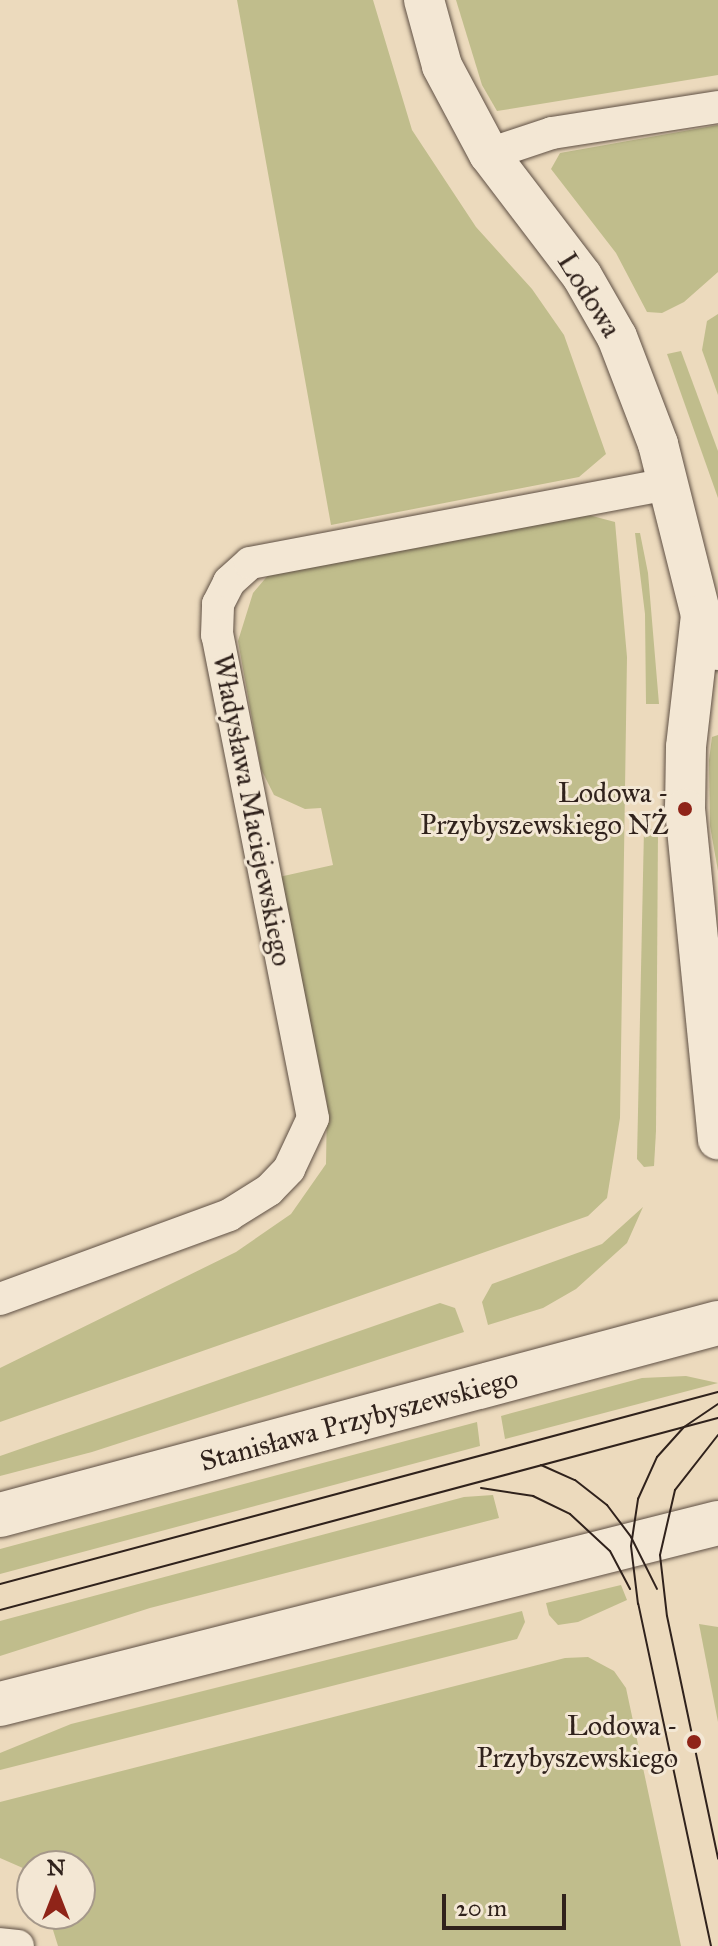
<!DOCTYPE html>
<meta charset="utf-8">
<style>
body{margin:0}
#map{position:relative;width:718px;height:1946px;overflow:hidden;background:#ecdabd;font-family:"IM FELL Great Primer",serif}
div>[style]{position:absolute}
.green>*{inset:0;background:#c0bd8c}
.roads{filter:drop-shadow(0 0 2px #5f5044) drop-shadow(0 0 2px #5f5044)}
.minor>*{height:32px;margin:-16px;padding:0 16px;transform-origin:16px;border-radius:16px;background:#f3e7d4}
.tertiary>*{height:40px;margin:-20px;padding:0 20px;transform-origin:20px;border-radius:20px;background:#f3e7d4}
.secondary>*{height:44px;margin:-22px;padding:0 22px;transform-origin:22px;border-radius:22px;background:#f3e7d4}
.tram>*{height:2px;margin:-1px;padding:0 1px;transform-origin:1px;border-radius:1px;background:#30221c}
.dots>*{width:22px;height:22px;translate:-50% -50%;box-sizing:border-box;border:4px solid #f3e7d4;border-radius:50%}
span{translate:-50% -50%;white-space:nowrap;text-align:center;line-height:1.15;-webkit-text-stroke:6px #f3e7d4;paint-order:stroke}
.street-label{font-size:28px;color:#30221c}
.poi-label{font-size:28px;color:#30221c}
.right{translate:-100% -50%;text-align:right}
.north{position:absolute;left:16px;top:1850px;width:80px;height:80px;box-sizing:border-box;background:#f3e7d4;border:2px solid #a5988a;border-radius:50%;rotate:0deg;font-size:22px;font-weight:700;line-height:32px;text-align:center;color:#30221c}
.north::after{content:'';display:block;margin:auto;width:28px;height:36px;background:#8f2418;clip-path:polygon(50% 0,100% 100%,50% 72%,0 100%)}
.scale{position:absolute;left:442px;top:1894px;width:124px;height:36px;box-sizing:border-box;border:4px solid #30221c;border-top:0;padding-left:10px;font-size:24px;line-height:28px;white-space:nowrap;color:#30221c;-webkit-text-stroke:6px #f3e7d4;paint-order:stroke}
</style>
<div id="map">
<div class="green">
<div style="clip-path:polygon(237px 0,373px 0,412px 130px,476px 227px,532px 289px,564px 335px,606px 454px,579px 477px,331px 525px)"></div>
<div style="clip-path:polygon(456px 0,718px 0,718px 75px,497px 111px,482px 85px)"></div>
<div style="clip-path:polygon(718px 125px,718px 272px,684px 302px,662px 313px,647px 312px,616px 253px,551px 169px,560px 153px)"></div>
<div style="clip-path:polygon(718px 314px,718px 395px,702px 350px,707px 321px)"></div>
<div style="clip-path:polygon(681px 351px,718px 451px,718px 498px,667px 354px)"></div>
<div style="clip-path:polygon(581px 513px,615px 522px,627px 657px,620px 1118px,607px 1198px,588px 1216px,0 1422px,0 1368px,236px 1252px,291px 1214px,326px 1164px,327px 1103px,279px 877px,333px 865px,321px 808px,305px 809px,274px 795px,261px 769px,238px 641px,253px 593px,270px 573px)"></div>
<div style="clip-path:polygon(635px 533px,640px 533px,648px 573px,659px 704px,646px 704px,645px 614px)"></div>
<div style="clip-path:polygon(718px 735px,718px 871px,710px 826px,709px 760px,712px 737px)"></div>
<div style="clip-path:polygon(644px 829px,658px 829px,656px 1131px,654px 1166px,644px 1167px,637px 1159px)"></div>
<div style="clip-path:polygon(643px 1207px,627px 1243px,576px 1289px,543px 1308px,488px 1325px,482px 1302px,492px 1284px,602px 1244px)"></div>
<div style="clip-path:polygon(440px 1303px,455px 1308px,464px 1332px,92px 1452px,0 1476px,0 1456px)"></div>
<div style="clip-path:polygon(686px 1376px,718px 1383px,505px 1439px,501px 1416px,642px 1378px)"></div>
<div style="clip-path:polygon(477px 1422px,480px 1446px,0 1574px,0 1549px)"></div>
<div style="clip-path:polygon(493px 1495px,499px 1518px,150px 1608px,0 1656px,0 1621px,464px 1497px)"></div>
<div style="clip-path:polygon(621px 1585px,627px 1600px,578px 1622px,558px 1625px,549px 1615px,546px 1603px)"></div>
<div style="clip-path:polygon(522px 1611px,525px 1622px,517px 1639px,0 1770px,0 1753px,71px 1724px)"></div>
<div style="clip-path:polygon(699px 1624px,718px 1627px,718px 1722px)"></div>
<div style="clip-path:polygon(588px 1657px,614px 1671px,626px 1688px,681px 1946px,58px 1946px,48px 1914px,80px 1914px,80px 1866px,32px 1866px,32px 1872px,0 1858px,0 1802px,565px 1658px)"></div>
</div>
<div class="roads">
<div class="minor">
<div style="left:489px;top:154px;width:66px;rotate:-18.4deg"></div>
<div style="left:552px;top:133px;width:168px;rotate:-8.9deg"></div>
<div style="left:0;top:1299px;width:244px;rotate:-20.1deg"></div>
<div style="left:229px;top:1215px;width:47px;rotate:-32deg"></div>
<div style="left:269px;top:1190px;width:29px;rotate:-46deg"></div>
<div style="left:289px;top:1169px;width:56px;rotate:-64.8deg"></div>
<div style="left:313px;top:1118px;width:492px;rotate:-101.2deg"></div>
<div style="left:217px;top:635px;width:31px;rotate:-88deg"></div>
<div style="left:218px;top:604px;width:25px;rotate:-63deg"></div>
<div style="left:229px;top:582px;width:28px;rotate:-42deg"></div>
<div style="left:250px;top:563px;width:427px;rotate:-10.7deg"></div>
<div style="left:0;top:1944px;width:18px;rotate:6deg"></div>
</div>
<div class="tertiary">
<div style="left:424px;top:0;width:68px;rotate:74.7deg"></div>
<div style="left:442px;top:66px;width:100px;rotate:61.9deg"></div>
<div style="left:489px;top:154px;width:153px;rotate:52.7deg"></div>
<div style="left:582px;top:276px;width:70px;rotate:60.2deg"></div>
<div style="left:617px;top:337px;width:115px;rotate:69deg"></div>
<div style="left:658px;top:444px;width:176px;rotate:75.9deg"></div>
<div style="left:701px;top:615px;width:39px;rotate:64deg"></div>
<div style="left:701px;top:615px;width:133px;rotate:96.5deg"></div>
<div style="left:686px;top:747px;width:62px;rotate:90.9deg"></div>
<div style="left:685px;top:809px;width:332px;rotate:84.3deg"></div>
</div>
<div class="secondary">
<div style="left:0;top:1515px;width:743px;rotate:-14.97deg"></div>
<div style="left:0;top:1704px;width:740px;rotate:-14.15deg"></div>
</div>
</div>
<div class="tram">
<div style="left:718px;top:1435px;width:70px;rotate:128deg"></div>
<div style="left:675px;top:1490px;width:67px;rotate:103deg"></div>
<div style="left:660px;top:1555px;width:61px;rotate:83.5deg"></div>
<div style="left:667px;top:1616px;width:248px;rotate:78.1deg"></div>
<div style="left:541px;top:1465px;width:37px;rotate:24deg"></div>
<div style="left:575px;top:1480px;width:41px;rotate:38deg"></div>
<div style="left:607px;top:1505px;width:40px;rotate:53deg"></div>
<div style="left:631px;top:1537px;width:58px;rotate:63.4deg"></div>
<div style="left:481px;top:1488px;width:53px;rotate:8.7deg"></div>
<div style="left:533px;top:1496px;width:41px;rotate:25.9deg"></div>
<div style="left:570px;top:1514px;width:54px;rotate:42.8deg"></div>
<div style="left:610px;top:1551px;width:43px;rotate:62.2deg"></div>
<div style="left:0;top:1584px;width:743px;rotate:-14.97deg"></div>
<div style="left:0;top:1610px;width:743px;rotate:-14.97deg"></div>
<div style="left:711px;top:1946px;width:350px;rotate:-102deg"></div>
<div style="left:638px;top:1604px;width:58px;rotate:-96.9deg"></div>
<div style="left:631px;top:1546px;width:48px;rotate:-81.5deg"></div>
<div style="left:638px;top:1499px;width:46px;rotate:-65.7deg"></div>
<div style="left:657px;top:1457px;width:40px;rotate:-48deg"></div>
<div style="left:684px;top:1427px;width:41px;rotate:-34.1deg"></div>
</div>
<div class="dots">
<div style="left:685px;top:809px;background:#8f2418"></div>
<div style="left:694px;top:1742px;background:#8f2418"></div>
</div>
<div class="street-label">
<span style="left:589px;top:295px;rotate:58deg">Lodowa</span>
<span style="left:252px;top:810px;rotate:79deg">Władysława Maciejewskiego</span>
<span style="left:359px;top:1420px;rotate:-15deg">Stanisława Przybyszewskiego</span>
</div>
<div class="poi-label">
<span class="right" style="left:669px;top:809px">Lodowa -<br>Przybyszewskiego NŻ</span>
<span class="right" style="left:678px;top:1742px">Lodowa -<br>Przybyszewskiego</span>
</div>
<div class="north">N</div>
<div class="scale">20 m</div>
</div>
